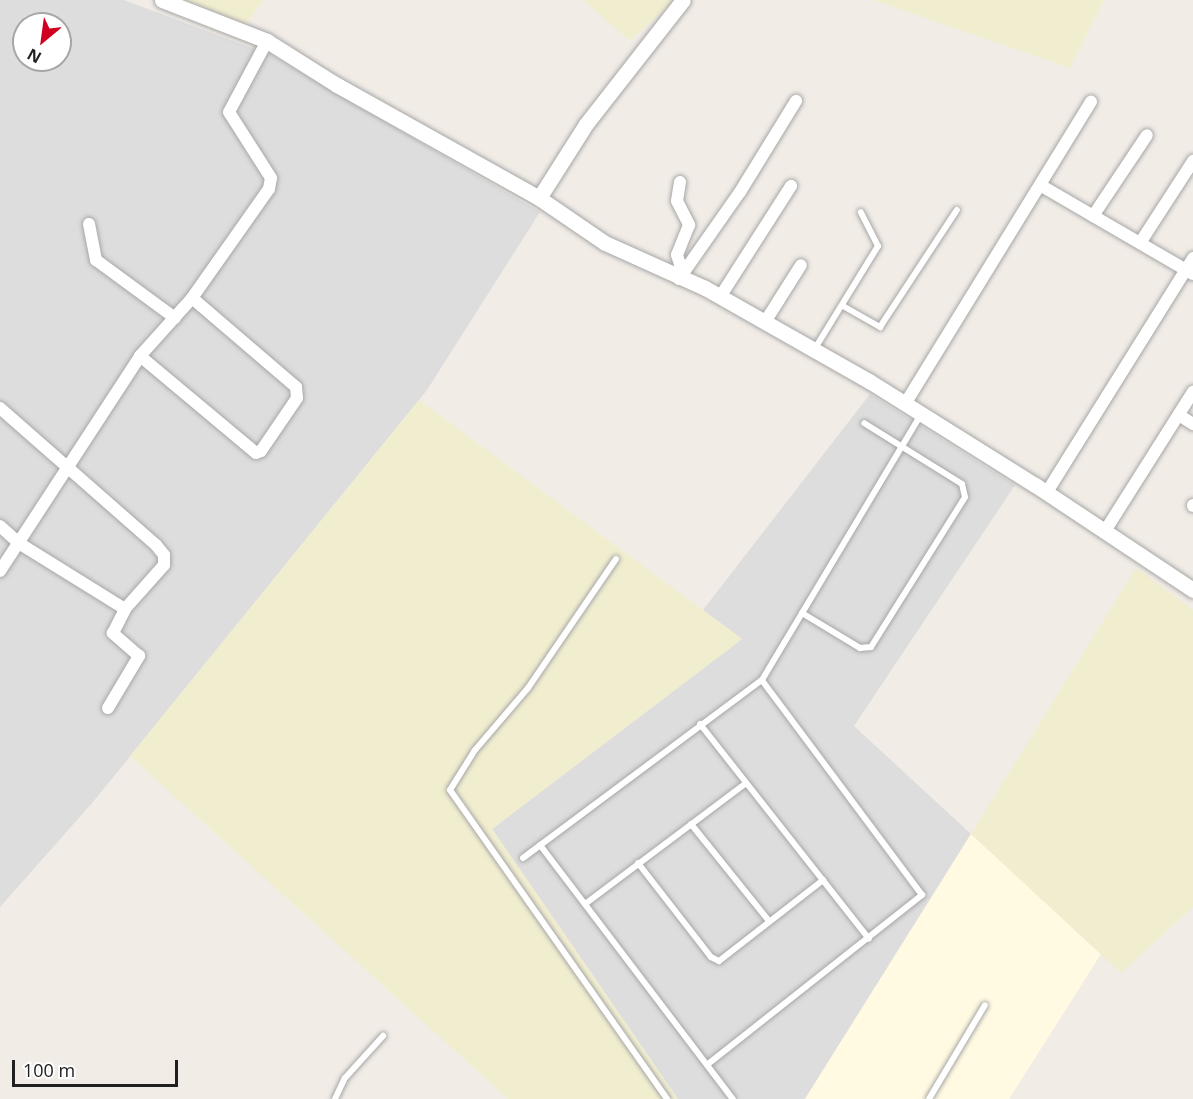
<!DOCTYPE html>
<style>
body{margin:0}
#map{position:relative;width:1193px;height:1099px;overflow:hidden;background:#f1ece6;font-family:"Open Sans",sans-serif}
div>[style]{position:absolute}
.residential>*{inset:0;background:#dedddd}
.education>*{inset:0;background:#fffae1}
.farmland>*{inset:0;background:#f1eed0}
.roads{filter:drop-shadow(0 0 2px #a7a7a7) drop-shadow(0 0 2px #a7a7a7)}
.service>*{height:6px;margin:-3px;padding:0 3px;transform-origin:3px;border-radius:3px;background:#fff}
.minor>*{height:12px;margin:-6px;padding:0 6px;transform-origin:6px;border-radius:6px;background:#fff}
.tertiary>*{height:15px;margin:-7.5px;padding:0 7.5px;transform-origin:7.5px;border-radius:7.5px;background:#fff}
span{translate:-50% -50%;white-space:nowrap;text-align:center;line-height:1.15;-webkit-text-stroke:6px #fff;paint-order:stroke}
.north{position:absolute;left:12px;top:12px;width:60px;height:60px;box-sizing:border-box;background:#fff;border:2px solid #a6a6a6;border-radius:50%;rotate:209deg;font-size:16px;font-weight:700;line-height:24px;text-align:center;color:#202020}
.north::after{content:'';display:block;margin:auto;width:21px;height:27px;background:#d00020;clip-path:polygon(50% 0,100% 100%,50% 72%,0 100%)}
.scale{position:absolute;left:12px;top:1060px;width:166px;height:27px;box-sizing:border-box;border:3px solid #202020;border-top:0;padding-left:8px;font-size:18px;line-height:21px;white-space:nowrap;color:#202020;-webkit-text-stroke:4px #fff;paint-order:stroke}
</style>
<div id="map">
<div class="residential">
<div style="clip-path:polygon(evenodd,0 0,124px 0,271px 55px,540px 212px,427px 390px,93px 802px,0 907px,0 0,24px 24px,60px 24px,60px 60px,24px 60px,24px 24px)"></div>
<div style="clip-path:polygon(870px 394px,1015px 485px,854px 726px,971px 834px,805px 1099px,678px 1099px,492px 829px,742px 639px,703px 610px)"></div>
</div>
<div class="education">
<div style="clip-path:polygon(971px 834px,1101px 954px,1009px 1099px,805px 1099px)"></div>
</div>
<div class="farmland">
<div style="clip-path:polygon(182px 0,263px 0,246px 25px)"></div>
<div style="clip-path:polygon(583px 0,675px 0,630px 41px)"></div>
<div style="clip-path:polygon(873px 0,1104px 0,1070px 68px)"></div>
<div style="clip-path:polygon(419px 400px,742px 639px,492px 829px,678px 1099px,508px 1099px,130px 756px)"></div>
<div style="clip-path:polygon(1136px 568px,1193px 610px,1193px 907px,1121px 973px,971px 834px)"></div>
</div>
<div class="roads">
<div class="service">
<div style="left:843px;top:306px;width:43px;rotate:29.6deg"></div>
<div style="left:880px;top:327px;width:140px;rotate:-56.7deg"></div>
<div style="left:814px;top:350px;width:122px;rotate:-58.4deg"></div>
<div style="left:878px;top:246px;width:38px;rotate:-117deg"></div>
<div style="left:616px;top:559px;width:156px;rotate:124.3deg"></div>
<div style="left:528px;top:688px;width:82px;rotate:130.5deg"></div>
<div style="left:475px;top:750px;width:47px;rotate:122deg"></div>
<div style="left:450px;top:790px;width:378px;rotate:54.9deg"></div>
<div style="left:802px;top:613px;width:68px;rotate:31.1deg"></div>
<div style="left:860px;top:648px;width:11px;rotate:-5deg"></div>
<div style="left:871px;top:647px;width:177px;rotate:-57.9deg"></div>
<div style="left:965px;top:497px;width:13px;rotate:-103deg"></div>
<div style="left:962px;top:484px;width:115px;rotate:-148.1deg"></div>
<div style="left:700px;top:724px;width:273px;rotate:51.8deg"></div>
<div style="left:691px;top:824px;width:124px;rotate:51.2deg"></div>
<div style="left:540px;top:845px;width:319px;rotate:52.8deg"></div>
<div style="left:523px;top:858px;width:298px;rotate:-36.7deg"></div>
<div style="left:762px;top:680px;width:310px;rotate:-59.1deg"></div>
<div style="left:638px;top:863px;width:119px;rotate:52.2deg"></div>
<div style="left:711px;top:957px;width:9px;rotate:27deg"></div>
<div style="left:719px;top:961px;width:132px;rotate:-37.9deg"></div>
<div style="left:585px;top:904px;width:200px;rotate:-36.9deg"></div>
<div style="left:708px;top:1064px;width:273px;rotate:-38.3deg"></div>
<div style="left:922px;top:895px;width:268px;rotate:-126.7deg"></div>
<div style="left:335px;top:1099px;width:23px;rotate:-65deg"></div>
<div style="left:345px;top:1078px;width:57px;rotate:-47.9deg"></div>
<div style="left:929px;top:1099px;width:109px;rotate:-59.2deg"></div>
</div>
<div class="minor">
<div style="left:680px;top:182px;width:19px;rotate:99deg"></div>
<div style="left:677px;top:201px;width:27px;rotate:63deg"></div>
<div style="left:689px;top:225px;width:32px;rotate:112deg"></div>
<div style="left:677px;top:255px;width:20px;rotate:72deg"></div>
<div style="left:1040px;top:185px;width:177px;rotate:30.2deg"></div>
<div style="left:1093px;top:216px;width:97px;rotate:-56.3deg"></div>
<div style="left:89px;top:224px;width:37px;rotate:79deg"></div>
<div style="left:96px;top:260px;width:98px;rotate:36.3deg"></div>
<div style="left:1140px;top:243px;width:98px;rotate:-57.1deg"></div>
<div style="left:679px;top:279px;width:106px;rotate:-55deg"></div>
<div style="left:740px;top:192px;width:107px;rotate:-58.4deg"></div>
<div style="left:720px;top:297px;width:132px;rotate:-57.4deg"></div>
<div style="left:765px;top:322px;width:67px;rotate:-57.7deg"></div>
<div style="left:140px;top:356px;width:151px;rotate:39.9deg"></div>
<div style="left:256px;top:453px;width:5px;rotate:-22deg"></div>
<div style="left:261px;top:451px;width:64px;rotate:-55.8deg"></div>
<div style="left:297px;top:398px;width:11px;rotate:-95deg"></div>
<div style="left:296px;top:387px;width:137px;rotate:-139.4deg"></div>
<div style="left:905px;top:404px;width:355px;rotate:-58.4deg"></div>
<div style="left:0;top:408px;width:208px;rotate:41.3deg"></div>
<div style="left:156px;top:545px;width:13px;rotate:51deg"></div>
<div style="left:164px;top:555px;width:10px;rotate:90deg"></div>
<div style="left:164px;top:565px;width:59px;rotate:131.6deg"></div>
<div style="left:125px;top:609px;width:123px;rotate:-148.2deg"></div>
<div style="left:20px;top:544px;width:27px;rotate:-138deg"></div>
<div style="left:1179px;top:415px;width:17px;rotate:33deg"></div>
<div style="left:1047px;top:492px;width:276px;rotate:-58deg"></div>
<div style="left:1193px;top:506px;width:1px;rotate:-90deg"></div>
<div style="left:1105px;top:531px;width:165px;rotate:-57.7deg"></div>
<div style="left:0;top:571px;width:257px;rotate:-56.9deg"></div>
<div style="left:140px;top:356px;width:78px;rotate:-48.1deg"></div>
<div style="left:192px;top:298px;width:133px;rotate:-54.8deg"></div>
<div style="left:269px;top:189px;width:11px;rotate:-80deg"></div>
<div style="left:271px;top:178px;width:78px;rotate:-122.5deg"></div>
<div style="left:229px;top:112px;width:81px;rotate:-61.8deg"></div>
<div style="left:108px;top:708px;width:61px;rotate:-59.2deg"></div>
<div style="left:139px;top:656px;width:35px;rotate:-139deg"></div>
<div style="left:113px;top:633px;width:27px;rotate:-63deg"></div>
</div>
<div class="tertiary">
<div style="left:162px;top:0;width:113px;rotate:21.3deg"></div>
<div style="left:267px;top:41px;width:83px;rotate:32.2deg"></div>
<div style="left:337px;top:85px;width:231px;rotate:29.2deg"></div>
<div style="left:539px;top:198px;width:80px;rotate:34.3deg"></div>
<div style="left:605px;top:243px;width:110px;rotate:24.2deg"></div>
<div style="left:705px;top:288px;width:189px;rotate:29.6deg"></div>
<div style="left:869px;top:381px;width:196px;rotate:32.1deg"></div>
<div style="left:1035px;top:485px;width:190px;rotate:33.6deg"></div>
<div style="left:539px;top:198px;width:88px;rotate:-57.6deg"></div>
<div style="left:586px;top:124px;width:157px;rotate:-52deg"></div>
</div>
</div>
<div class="north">N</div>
<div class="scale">100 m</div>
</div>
